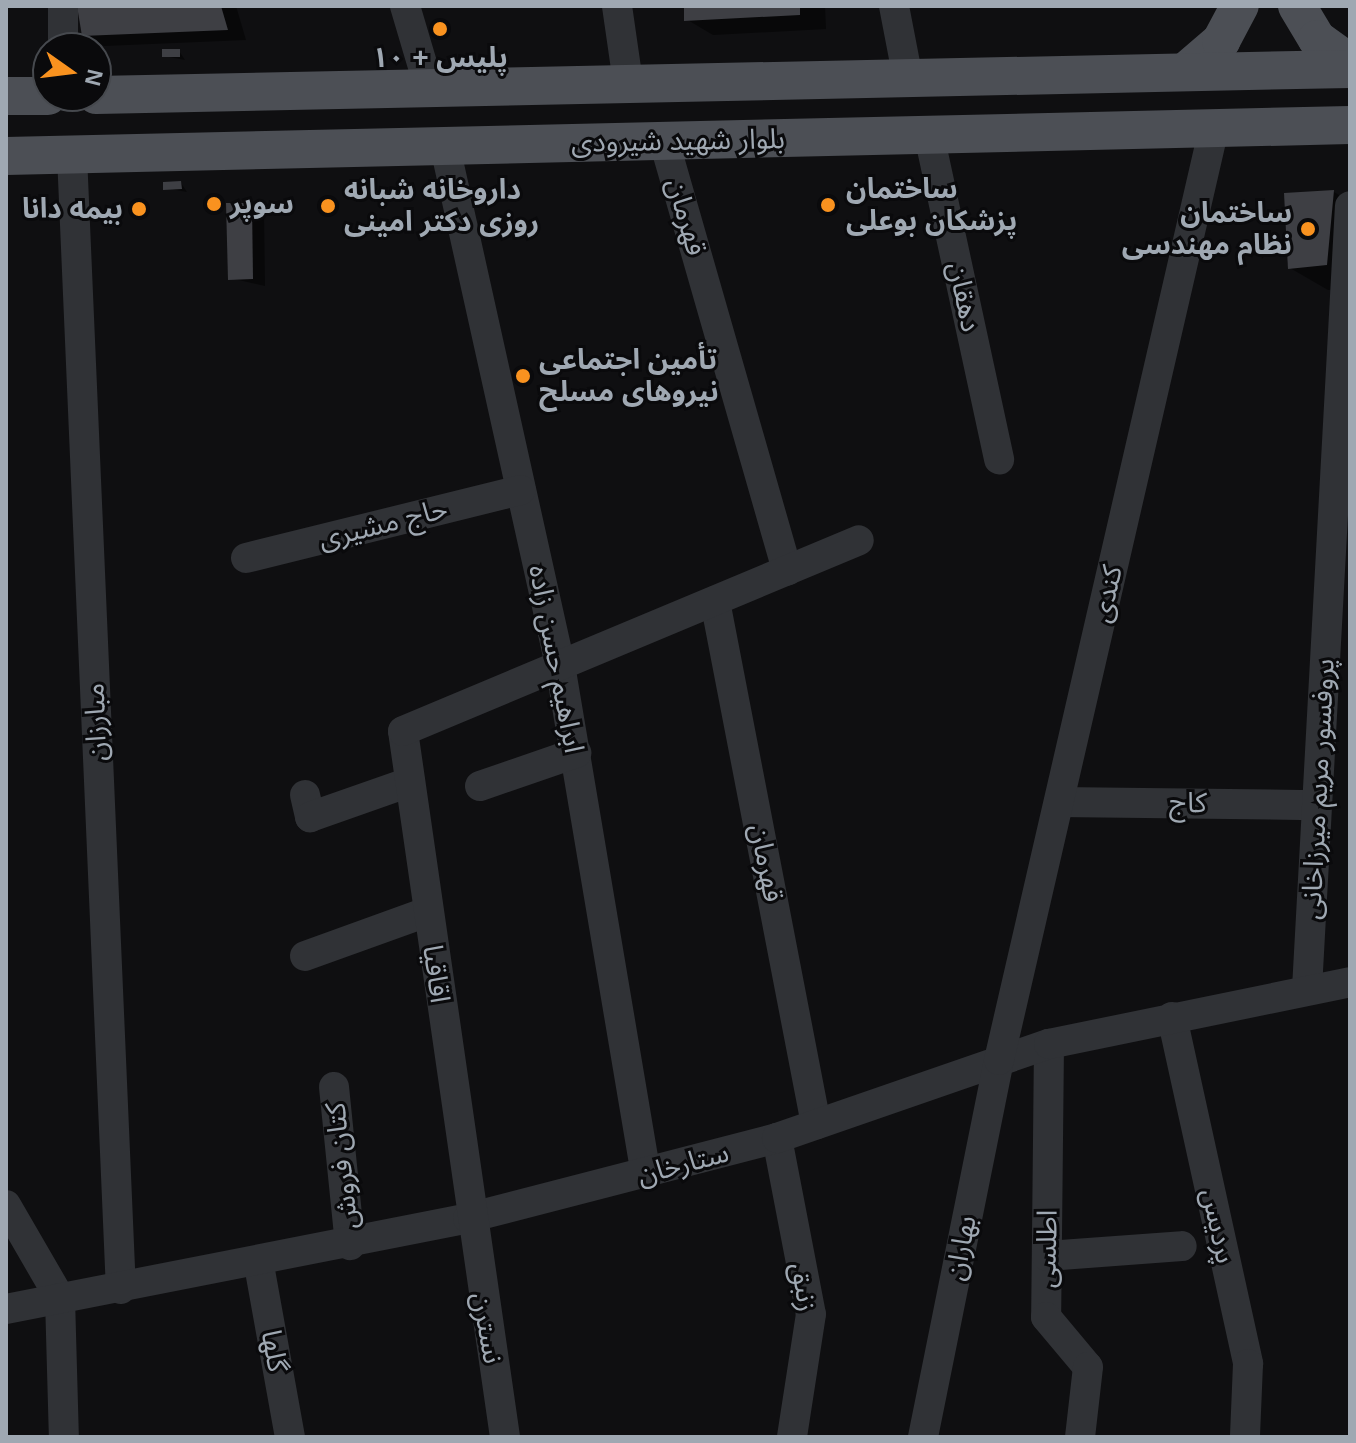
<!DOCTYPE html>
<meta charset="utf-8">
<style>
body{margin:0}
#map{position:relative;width:1356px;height:1443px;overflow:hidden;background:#0f0f11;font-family:Arial,"Noto Sans Arabic",sans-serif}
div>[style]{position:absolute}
.shadow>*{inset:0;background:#0007}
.building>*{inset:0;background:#3e3f44}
.minor>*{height:30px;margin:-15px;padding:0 15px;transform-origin:15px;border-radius:15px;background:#303236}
.major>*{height:38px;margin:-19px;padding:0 19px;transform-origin:19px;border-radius:19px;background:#4c4f55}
.dots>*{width:22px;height:22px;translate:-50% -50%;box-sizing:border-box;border:4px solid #0a0a0c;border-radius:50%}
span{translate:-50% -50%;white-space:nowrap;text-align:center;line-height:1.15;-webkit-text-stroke:6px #0a0a0c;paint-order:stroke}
.poi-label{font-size:28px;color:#9fa8b2;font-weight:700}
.left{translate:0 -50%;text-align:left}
.right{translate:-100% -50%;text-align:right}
.street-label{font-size:28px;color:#9fa8b2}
.frame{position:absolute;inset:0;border:8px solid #9fa8b2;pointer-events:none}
.north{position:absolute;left:32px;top:32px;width:80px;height:80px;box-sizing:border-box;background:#0a0a0c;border:2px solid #46494e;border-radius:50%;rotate:104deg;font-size:22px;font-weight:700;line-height:32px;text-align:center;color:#9fa8b2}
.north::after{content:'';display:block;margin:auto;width:28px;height:36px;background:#f9921f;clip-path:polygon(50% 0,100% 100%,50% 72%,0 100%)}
</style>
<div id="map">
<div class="shadow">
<div style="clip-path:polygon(79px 6px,236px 6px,246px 40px,104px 46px,84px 35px)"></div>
<div style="clip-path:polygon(686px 6px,825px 6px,826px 29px,713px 35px,686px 19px)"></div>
<div style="clip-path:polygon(179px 51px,185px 60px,164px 56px)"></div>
<div style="clip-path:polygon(181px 183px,187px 192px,165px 188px)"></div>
<div style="clip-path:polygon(1334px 192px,1350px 202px,1350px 288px,1328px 290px,1290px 268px,1286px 195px)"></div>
<div style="clip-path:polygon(251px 205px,264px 212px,265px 286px,230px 278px)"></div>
</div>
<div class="building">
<div style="clip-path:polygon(77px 6px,221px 6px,228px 30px,82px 36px)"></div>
<div style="clip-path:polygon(684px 6px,800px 6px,800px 15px,684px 21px)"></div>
<div style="clip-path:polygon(162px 49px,180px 49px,180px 57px,162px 57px)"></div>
<div style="clip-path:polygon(181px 181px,182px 189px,163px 190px,163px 182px)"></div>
<div style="clip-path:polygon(1334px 190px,1327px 265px,1288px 269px,1284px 193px)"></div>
<div style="clip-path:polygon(226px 203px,252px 203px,253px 279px,228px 280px)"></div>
</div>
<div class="minor">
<div style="left:63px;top:6px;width:42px;rotate:90deg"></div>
<div style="left:405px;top:6px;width:84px;rotate:73.5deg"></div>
<div style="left:617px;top:6px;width:77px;rotate:81.8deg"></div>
<div style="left:894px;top:6px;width:74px;rotate:79.1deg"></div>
<div style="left:929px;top:135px;width:332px;rotate:77.8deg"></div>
<div style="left:664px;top:141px;width:447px;rotate:74deg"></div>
<div style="left:445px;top:147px;width:531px;rotate:77.48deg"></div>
<div style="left:560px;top:665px;width:517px;rotate:80.43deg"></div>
<div style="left:72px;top:155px;width:1135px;rotate:87.53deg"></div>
<div style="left:246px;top:558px;width:283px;rotate:-13.9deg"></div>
<div style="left:715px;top:601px;width:533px;rotate:79.07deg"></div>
<div style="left:480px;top:786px;width:102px;rotate:-19deg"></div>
<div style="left:305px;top:795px;width:23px;rotate:77deg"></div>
<div style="left:310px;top:817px;width:106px;rotate:-19.3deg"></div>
<div style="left:1059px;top:802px;width:258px;rotate:0.7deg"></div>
<div style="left:305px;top:956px;width:130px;rotate:-19.8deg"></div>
<div style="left:1307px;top:989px;width:784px;rotate:-86.86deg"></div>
<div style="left:1172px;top:1017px;width:355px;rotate:77.6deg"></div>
<div style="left:1248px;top:1364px;width:73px;rotate:92.4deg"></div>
<div style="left:1049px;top:1044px;width:273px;rotate:90.6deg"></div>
<div style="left:1046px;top:1317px;width:65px;rotate:50deg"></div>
<div style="left:1088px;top:1367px;width:70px;rotate:96.5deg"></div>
<div style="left:334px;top:1087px;width:159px;rotate:84.2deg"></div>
<div style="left:777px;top:1138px;width:179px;rotate:79.1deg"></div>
<div style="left:811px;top:1314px;width:124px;rotate:98.8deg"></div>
<div style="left:6px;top:1205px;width:108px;rotate:59.9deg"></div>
<div style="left:60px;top:1298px;width:139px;rotate:88.4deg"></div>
<div style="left:1047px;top:1256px;width:135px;rotate:-4.2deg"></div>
<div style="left:259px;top:1265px;width:175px;rotate:79.8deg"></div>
<div style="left:6px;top:1309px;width:471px;rotate:-11.1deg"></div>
<div style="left:468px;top:1218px;width:319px;rotate:-14.5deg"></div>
<div style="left:777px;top:1138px;width:288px;rotate:-19.1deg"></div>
<div style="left:1049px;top:1044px;width:307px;rotate:-11.6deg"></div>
<div style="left:505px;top:1437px;width:713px;rotate:-98.22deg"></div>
<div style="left:403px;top:731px;width:494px;rotate:-22.7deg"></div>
<div style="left:923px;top:1437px;width:385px;rotate:-78.6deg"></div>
<div style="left:999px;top:1060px;width:956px;rotate:-77.01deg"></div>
</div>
<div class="major">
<div style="left:1297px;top:6px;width:39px;rotate:59deg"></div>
<div style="left:1317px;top:39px;width:41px;rotate:36deg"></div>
<div style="left:1185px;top:72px;width:48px;rotate:-40.7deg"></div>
<div style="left:1221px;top:41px;width:40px;rotate:-62deg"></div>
<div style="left:96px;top:95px;width:1254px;rotate:-1.19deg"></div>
<div style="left:6px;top:96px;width:42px"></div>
<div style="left:6px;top:156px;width:1344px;rotate:-1.32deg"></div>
</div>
<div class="dots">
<div style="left:440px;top:29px;background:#f9921f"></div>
<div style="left:214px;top:204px;background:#f9921f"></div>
<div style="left:828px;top:205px;background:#f9921f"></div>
<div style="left:328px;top:206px;background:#f9921f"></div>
<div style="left:139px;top:209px;background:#f9921f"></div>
<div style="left:1308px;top:229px;background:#f9921f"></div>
<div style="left:523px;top:376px;background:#f9921f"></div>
</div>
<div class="poi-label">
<span style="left:440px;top:58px">پلیس + ۱۰</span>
<span class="left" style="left:846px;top:205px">ساختمان<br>پزشکان بوعلی</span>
<span class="left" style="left:344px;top:206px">داروخانه شبانه<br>روزی دکتر امینی</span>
<span class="left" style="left:230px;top:204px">سوپر</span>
<span class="right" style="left:123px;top:209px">بیمه دانا</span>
<span class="right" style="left:1292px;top:229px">ساختمان<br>نظام مهندسی</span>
<span class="left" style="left:539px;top:376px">تأمین اجتماعی<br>نیروهای مسلح</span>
</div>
<div class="street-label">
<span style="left:678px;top:141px;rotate:-1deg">بلوار شهید شیرودی</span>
<span style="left:686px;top:217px;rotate:74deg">قهرمان</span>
<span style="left:964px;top:297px;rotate:78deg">دهقان</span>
<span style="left:383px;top:524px;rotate:-14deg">حاج مشیری</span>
<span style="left:1107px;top:594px;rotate:-77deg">کندی</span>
<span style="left:556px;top:659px;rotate:79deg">ابراهیم حسن زاده</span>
<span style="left:96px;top:722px;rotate:-92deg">مبارزان</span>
<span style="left:1318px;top:789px;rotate:-87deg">پروفسور مریم میرزاخانی</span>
<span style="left:1188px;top:803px;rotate:1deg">کاج</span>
<span style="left:766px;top:863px;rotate:79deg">قهرمان</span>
<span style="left:436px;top:974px;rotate:82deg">اقاقیا</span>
<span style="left:683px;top:1164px;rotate:-15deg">ستارخان</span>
<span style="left:342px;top:1166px;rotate:-96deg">کتان فروش</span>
<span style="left:1218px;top:1226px;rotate:78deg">پردیس</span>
<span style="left:961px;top:1248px;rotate:-79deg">بهاران</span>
<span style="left:1047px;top:1249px;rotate:-89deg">اطلسی</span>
<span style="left:804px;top:1287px;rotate:82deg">زنبق</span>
<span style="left:487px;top:1328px;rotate:80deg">نسترن</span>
<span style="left:274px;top:1351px;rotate:80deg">گلها</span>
</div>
<div class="frame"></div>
<div class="north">N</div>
</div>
